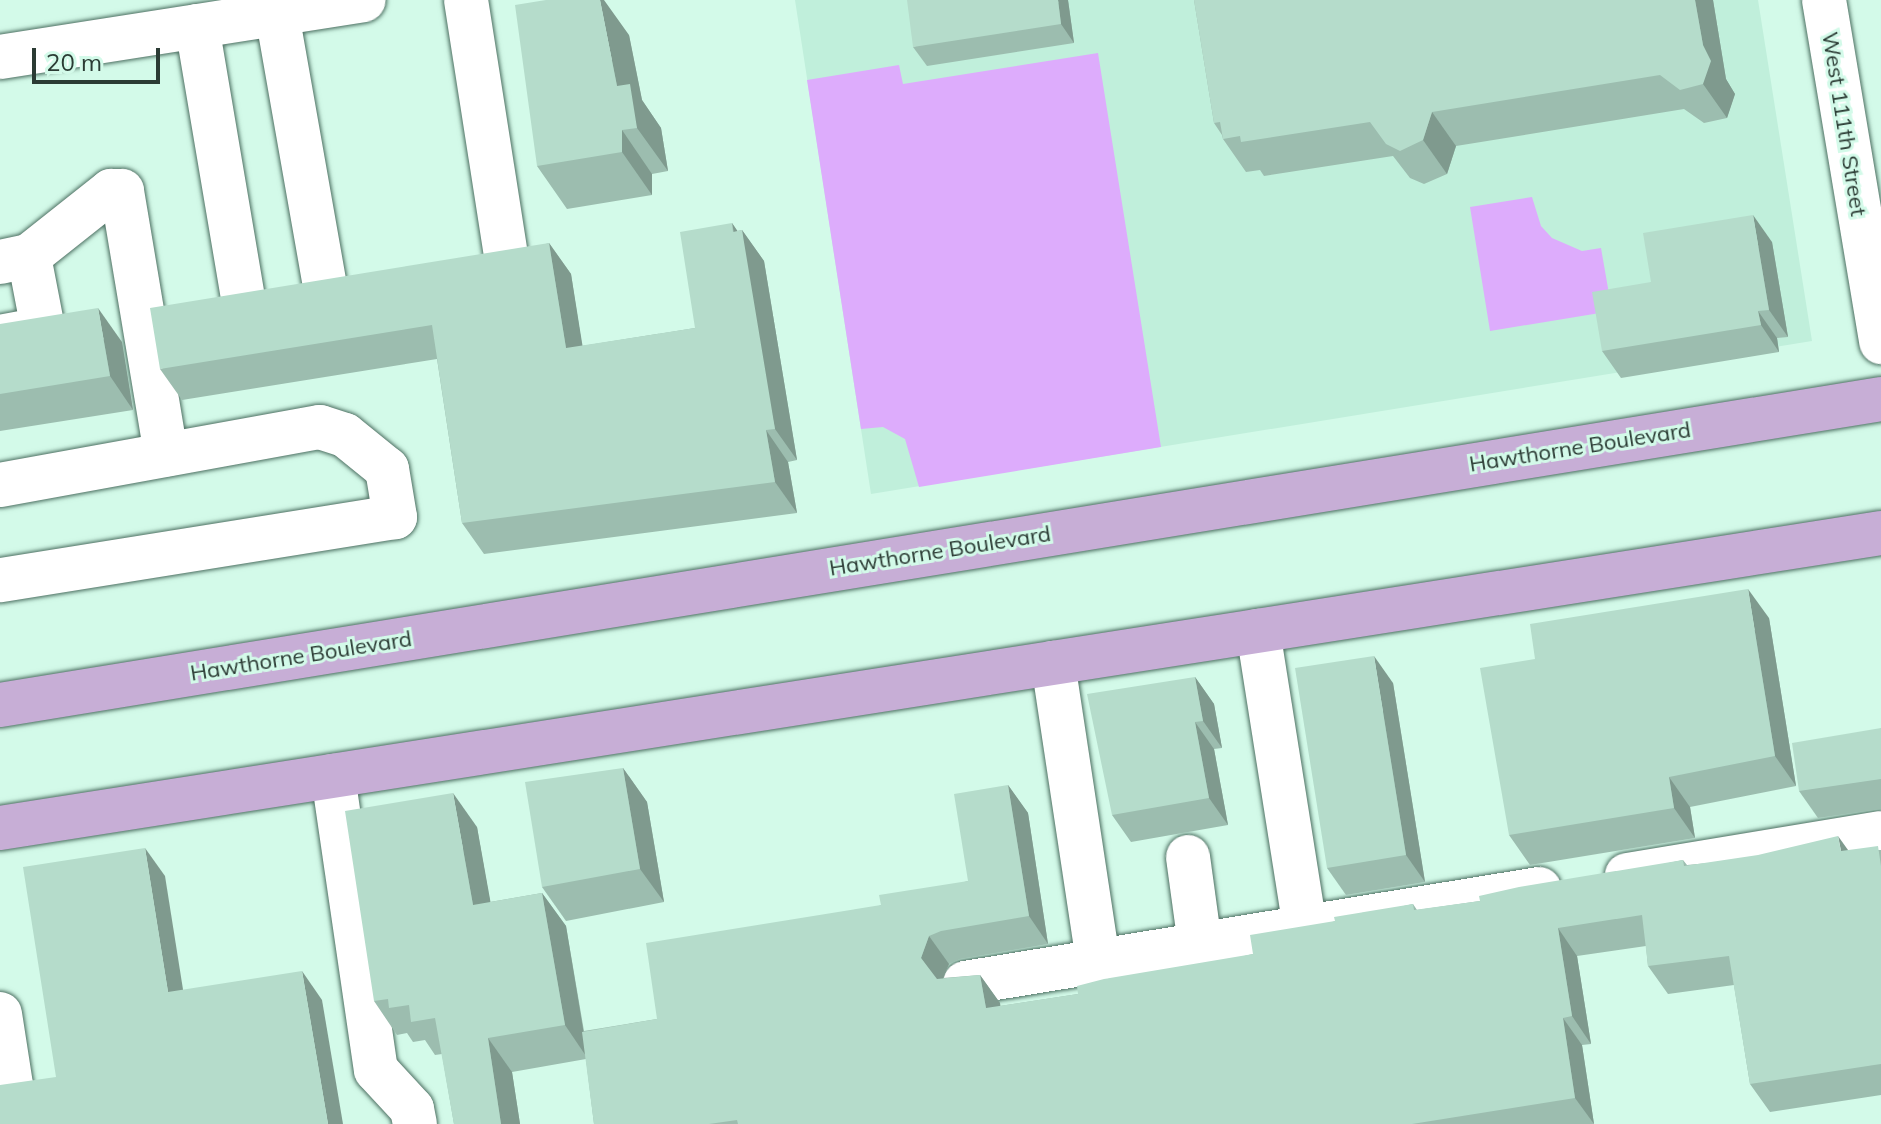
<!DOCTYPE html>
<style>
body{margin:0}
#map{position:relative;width:1881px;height:1124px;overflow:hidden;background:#d3fae9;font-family:Mulish,sans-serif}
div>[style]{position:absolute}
.built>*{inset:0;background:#c0efdb}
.green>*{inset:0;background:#ddacfc}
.roads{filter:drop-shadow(0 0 2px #4d7062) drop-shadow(0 0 2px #4d7062)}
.minor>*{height:44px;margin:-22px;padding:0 22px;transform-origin:22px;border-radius:22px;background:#fff}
.major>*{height:44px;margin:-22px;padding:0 22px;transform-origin:22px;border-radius:22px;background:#c7aed6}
.wall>*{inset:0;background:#9cbdaf}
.shaded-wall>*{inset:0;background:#7f9a8e}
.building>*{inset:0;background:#b5dccb}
span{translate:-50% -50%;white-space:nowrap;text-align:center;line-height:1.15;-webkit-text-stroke:6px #d3fae9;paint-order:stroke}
.street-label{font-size:22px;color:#2b3b34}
.scale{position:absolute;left:32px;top:48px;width:128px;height:36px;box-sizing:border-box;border:4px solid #2b3b34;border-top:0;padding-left:10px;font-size:24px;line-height:28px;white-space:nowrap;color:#2b3b34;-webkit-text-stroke:6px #d3fae9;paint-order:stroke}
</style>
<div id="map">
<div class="built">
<div style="clip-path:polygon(795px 0,1758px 0,1812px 341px,871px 494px)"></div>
</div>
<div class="green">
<div style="clip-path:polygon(1098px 53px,1161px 447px,919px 487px,905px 439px,883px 427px,861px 429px,807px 80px,899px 65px,903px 84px)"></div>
<div style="clip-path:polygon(1532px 197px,1541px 226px,1552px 238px,1582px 251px,1601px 248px,1612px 311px,1490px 331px,1470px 207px)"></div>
</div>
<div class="roads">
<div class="minor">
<div style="left:466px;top:0;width:257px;rotate:81.1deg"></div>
<div style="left:1824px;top:0;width:347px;rotate:80.5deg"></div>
<div style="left:277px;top:14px;width:281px;rotate:80deg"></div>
<div style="left:197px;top:26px;width:276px;rotate:80.4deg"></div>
<div style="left:0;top:57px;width:368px;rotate:-8.9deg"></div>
<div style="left:0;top:262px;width:30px;rotate:-12deg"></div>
<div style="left:29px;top:256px;width:105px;rotate:-38.4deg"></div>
<div style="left:111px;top:191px;width:11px"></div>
<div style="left:122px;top:191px;width:267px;rotate:80.5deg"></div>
<div style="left:0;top:337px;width:44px;rotate:-10.5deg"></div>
<div style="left:43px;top:329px;width:74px;rotate:-100.9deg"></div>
<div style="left:0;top:485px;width:325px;rotate:-10.3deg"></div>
<div style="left:320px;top:427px;width:26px;rotate:18deg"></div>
<div style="left:345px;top:435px;width:54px;rotate:39deg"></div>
<div style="left:387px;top:469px;width:49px;rotate:80.5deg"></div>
<div style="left:395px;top:517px;width:400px;rotate:170.9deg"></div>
<div style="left:1258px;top:631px;width:301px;rotate:81deg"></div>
<div style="left:1053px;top:663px;width:302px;rotate:81.4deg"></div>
<div style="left:333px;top:776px;width:297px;rotate:81.7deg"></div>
<div style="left:376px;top:1070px;width:53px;rotate:47.3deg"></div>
<div style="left:412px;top:1109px;width:15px;rotate:79deg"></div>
<div style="left:1188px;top:857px;width:89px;rotate:82.2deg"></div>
<div style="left:1627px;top:875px;width:257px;rotate:-9.4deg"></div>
<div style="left:965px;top:983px;width:582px;rotate:-9.3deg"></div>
<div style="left:0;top:1014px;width:72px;rotate:81.2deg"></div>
<div style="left:11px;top:1085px;width:11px;rotate:170deg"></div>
</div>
<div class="major">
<div style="left:0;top:705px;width:1906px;rotate:-9.24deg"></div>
<div style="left:0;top:828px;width:1904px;rotate:-8.91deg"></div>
</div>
</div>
<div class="wall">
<div style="clip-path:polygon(1068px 0,1074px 43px,927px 66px,913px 47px)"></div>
<div style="clip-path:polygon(1194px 0,1713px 0,1726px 79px,1735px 94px,1727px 118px,1704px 123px,1684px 109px,1456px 146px,1447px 174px,1424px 184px,1410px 178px,1393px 156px,1264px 176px,1260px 170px,1246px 172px,1223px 139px,1222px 135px,1214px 123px)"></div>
<div style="clip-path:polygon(629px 35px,642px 100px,661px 128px,668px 171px,652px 174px,652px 195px,567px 209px,537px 166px)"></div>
<div style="clip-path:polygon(732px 223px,737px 231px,742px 230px,764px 261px,797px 460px,788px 462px,797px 513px,484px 554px,462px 523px,437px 359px,182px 400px,160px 369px,549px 243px,571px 274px,582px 346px,695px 328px)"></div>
<div style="clip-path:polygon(1772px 242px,1788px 337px,1777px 338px,1779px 352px,1621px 378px,1602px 351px,1651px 282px)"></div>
<div style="clip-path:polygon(0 324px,122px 342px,133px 410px,0 431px)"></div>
<div style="clip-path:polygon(1769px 618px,1796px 786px,1690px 807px,1695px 838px,1530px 865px,1509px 835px)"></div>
<div style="clip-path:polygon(1195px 677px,1214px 704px,1222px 748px,1214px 749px,1228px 825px,1131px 842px,1112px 815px)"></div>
<div style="clip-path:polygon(1393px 683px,1425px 882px,1346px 895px,1327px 868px)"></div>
<div style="clip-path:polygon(1881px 728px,1881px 809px,1818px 818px,1799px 791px)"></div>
<div style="clip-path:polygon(623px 768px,647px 802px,664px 902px,566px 921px,542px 887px)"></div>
<div style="clip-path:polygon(1008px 785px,1028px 813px,1048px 944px,960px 959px,949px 964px,943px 978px,980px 975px,1000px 1003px,1000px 1006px,1078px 994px,1253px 954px,1335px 921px,1413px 904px,1417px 910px,1480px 901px,1683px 860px,1687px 865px,1848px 850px,1881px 850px,1881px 1095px,1770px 1112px,1750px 1084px,1734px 985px,1668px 994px,1648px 966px,1646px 946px,1577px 956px,1591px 1044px,1582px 1045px,1594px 1124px,594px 1124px,586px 1059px,512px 1072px,520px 1124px,454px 1124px,442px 1054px,435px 1055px,425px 1040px,413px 1042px,407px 1033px,397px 1035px,374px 1001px,477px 827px,490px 902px,542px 893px,566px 926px,584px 1031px,657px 1019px,881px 905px,968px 881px)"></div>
</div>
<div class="shaded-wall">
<div style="clip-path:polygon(600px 0,604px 0,629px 35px,642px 100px,661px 128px,668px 171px,637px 128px,617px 86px)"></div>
<div style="clip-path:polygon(1058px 0,1068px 0,1074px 43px,1061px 24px)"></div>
<div style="clip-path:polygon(1695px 0,1713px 0,1726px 79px,1735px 94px,1727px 118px,1703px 84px,1703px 45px)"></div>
<div style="clip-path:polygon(1432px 112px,1456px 146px,1447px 174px,1423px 140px)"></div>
<div style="clip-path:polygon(622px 130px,652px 174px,652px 195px,622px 152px)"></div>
<div style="clip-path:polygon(1753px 215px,1772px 242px,1788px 337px,1769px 310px)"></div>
<div style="clip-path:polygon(732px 223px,743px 239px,742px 230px,764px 261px,797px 460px,775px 429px)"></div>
<div style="clip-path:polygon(549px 243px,571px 274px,588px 380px,566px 348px)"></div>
<div style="clip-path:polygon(98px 308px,122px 342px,133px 410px,110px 376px)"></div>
<div style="clip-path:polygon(1758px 311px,1777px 338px,1779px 352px,1761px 325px)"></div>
<div style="clip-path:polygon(766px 430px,788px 462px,797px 513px,775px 482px)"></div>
<div style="clip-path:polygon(1748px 589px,1769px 618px,1796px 786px,1775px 756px)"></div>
<div style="clip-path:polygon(1374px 656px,1393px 683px,1425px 882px,1406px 855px)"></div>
<div style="clip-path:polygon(1195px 677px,1214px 704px,1222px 748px,1203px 721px)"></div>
<div style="clip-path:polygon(1195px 722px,1214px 749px,1228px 825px,1209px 798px)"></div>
<div style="clip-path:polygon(623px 768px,647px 802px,664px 902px,640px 869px)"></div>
<div style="clip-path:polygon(1669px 777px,1690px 807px,1695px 838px,1674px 808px)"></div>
<div style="clip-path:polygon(1008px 785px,1028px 813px,1048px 944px,1029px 916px)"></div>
<div style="clip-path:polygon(453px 793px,477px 827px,497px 938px,473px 905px)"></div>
<div style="clip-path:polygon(1838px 836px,1858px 864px,1841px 851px)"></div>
<div style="clip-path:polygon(145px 848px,165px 876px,188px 1021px,168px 992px)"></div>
<div style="clip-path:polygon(542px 893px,566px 926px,588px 1059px,565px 1025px)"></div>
<div style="clip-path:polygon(1558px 928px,1577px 956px,1591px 1044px,1572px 1016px)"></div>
<div style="clip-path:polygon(929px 936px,949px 964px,940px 986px,921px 958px)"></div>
<div style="clip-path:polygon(302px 971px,322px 1000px,343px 1124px,328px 1124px)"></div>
<div style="clip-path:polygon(980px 975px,1000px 1003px,1005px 1036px,986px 1008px)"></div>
<div style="clip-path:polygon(1563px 1018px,1582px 1045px,1594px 1124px,1575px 1098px)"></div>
<div style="clip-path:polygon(488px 1038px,512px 1072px,520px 1124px,501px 1124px)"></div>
</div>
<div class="building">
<div style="clip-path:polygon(546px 0,600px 0,617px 86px,630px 84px,637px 128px,622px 130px,622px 152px,537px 166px,515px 5px)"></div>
<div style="clip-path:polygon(907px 0,1058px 0,1061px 24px,913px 47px)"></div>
<div style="clip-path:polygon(1194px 0,1695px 0,1703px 45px,1711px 61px,1703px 84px,1680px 90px,1660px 75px,1432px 112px,1423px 140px,1400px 151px,1386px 144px,1370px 122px,1241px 142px,1240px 136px,1223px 139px,1220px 122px,1214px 123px)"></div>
<div style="clip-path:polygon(1753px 215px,1769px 310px,1758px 311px,1761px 325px,1602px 351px,1592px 292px,1651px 282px,1643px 233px)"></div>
<div style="clip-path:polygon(732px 223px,733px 232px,742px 230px,775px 429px,766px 430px,775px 482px,462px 523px,432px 325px,160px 369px,150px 308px,549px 243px,566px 348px,695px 328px,680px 232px)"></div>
<div style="clip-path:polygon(98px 308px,110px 376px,0 394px,0 324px)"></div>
<div style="clip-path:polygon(1748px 589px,1775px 756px,1669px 777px,1674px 808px,1509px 835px,1480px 668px,1535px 659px,1530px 624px)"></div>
<div style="clip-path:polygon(1374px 656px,1406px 855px,1327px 868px,1295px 668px)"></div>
<div style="clip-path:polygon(1195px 677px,1203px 721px,1195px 722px,1209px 798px,1112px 815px,1087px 694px)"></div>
<div style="clip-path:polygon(1881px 728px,1881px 779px,1799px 791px,1792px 743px)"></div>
<div style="clip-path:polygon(623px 768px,640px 869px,542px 887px,525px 782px)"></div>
<div style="clip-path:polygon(1008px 785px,1029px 916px,941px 931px,929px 936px,921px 958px,937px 979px,980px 975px,986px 1008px,1078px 994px,1077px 986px,1104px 979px,1253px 954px,1250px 935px,1335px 921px,1334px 917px,1413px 904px,1414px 910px,1480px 901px,1479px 896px,1519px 887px,1683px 860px,1684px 866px,1758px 855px,1838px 836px,1841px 851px,1878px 846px,1881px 866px,1881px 1064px,1750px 1084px,1729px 956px,1648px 966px,1642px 915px,1558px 928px,1572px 1016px,1563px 1018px,1575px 1098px,1412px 1124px,738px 1124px,737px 1120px,709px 1124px,594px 1124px,582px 1032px,657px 1019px,646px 943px,881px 905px,879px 895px,968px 881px,954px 794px)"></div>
<div style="clip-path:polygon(453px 793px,473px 905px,542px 893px,565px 1025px,488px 1038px,501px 1124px,454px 1124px,435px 1018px,411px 1022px,409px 1005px,389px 1008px,388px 999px,374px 1001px,345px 811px)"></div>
<div style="clip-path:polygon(145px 848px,168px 992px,302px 971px,328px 1124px,0 1124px,0 1085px,56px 1077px,23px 867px)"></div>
</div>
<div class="street-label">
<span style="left:1844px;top:124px;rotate:81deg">West 111th Street</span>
<span style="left:1580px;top:447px;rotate:-9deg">Hawthorne Boulevard</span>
<span style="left:940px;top:551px;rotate:-9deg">Hawthorne Boulevard</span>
<span style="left:301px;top:656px;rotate:-9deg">Hawthorne Boulevard</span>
</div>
<div class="scale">20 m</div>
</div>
